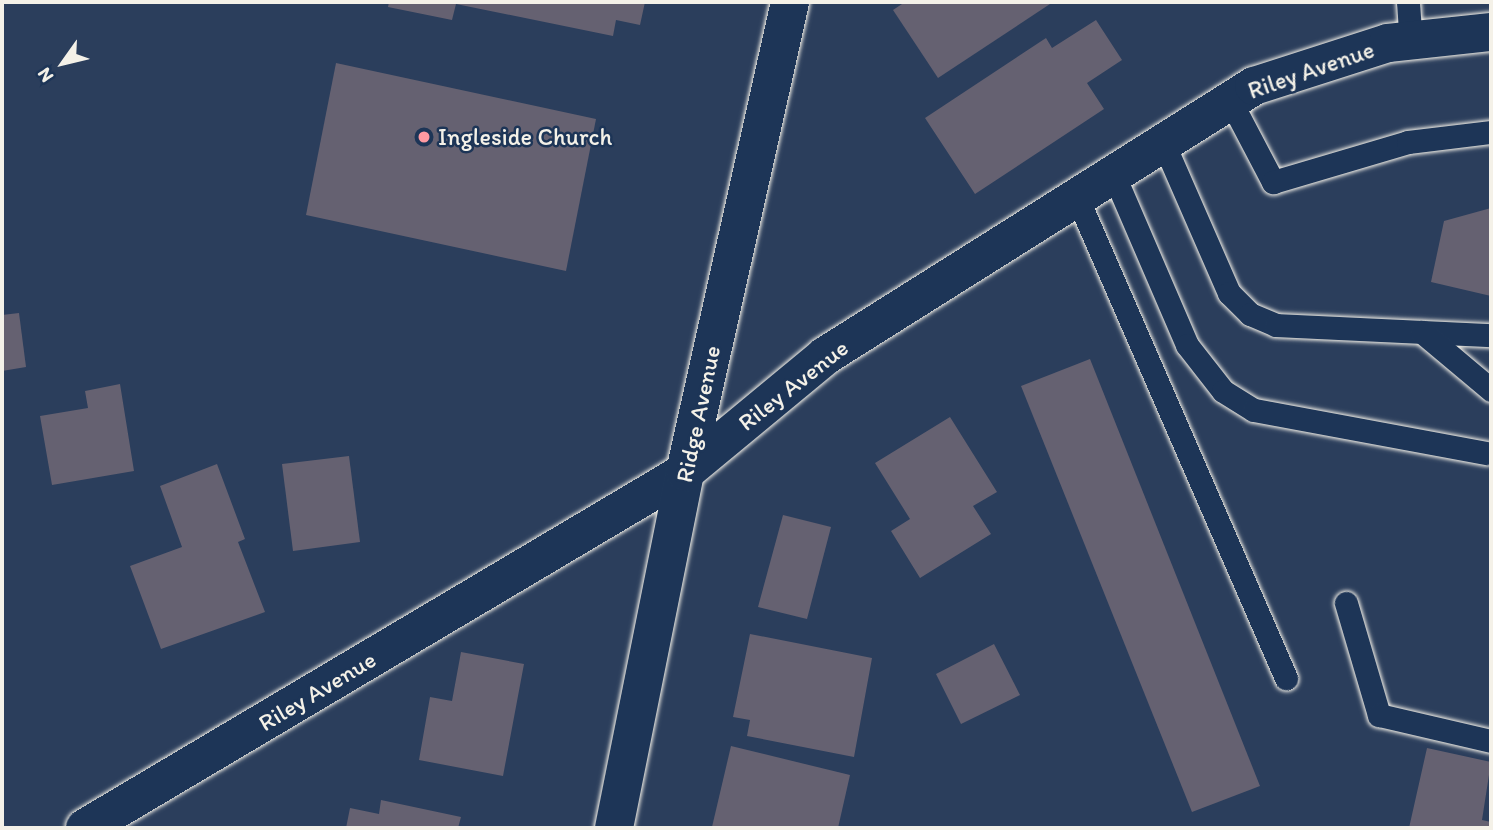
<!DOCTYPE html>
<style>
body{margin:0}
#map{position:relative;width:1493px;height:830px;overflow:hidden;background:#2b3e5c;font-family:Itim,sans-serif}
div>[style]{position:absolute}
.building>*{inset:0;background:#656171}
.roads{filter:drop-shadow(0 0 2px #f4f1e8) drop-shadow(0 0 2px #f4f1e8)}
.service>*{height:23px;margin:-11.5px;padding:0 11.5px;transform-origin:11.5px;border-radius:11.5px;background:#1d3557}
.minor>*{height:38px;margin:-19px;padding:0 19px;transform-origin:19px;border-radius:19px;background:#1d3557}
.tertiary>*{height:38px;margin:-19px;padding:0 19px;transform-origin:19px;border-radius:19px;background:#1d3557}
.dots>*{width:19px;height:19px;translate:-50% -50%;box-sizing:border-box;border:4px solid #1d3557;border-radius:50%}
span{translate:-50% -50%;white-space:nowrap;text-align:center;line-height:1.15;-webkit-text-stroke:5px #1d3557;paint-order:stroke}
.street-label{font-size:24px;color:#f4f1e8}
.poi-label{font-size:24px;color:#f4f1e8}
.left{translate:0 -50%;text-align:left}
.frame{position:absolute;inset:0;border:4px solid #f4f1e8;pointer-events:none}
.north{position:absolute;left:28px;top:28px;width:70px;height:70px;-webkit-text-stroke:5px #1d3557;paint-order:stroke;rotate:236deg;font-size:19px;font-weight:700;line-height:28px;text-align:center;color:#f4f1e8}
.north::after{content:'';display:block;margin:auto;width:24px;height:32px;background:#f4f1e8;clip-path:polygon(50% 0,100% 100%,50% 72%,0 100%)}
</style>
<div id="map">
<div class="building">
<div style="clip-path:polygon(389px 2px,645px 2px,640px 25px,616px 20px,613px 36px,456px 4px,452px 20px,388px 7px)"></div>
<div style="clip-path:polygon(905px 2px,1053px 2px,938px 78px,893px 10px)"></div>
<div style="clip-path:polygon(1096px 20px,1122px 60px,1087px 83px,1104px 109px,975px 194px,925px 118px,1046px 38px,1052px 48px)"></div>
<div style="clip-path:polygon(336px 63px,596px 119px,566px 271px,306px 215px)"></div>
<div style="clip-path:polygon(1491px 208px,1491px 296px,1431px 282px,1444px 221px)"></div>
<div style="clip-path:polygon(19px 313px,26px 367px,2px 371px,2px 315px)"></div>
<div style="clip-path:polygon(1090px 359px,1260px 786px,1192px 812px,1021px 386px)"></div>
<div style="clip-path:polygon(120px 384px,134px 471px,52px 485px,40px 416px,88px 408px,85px 391px)"></div>
<div style="clip-path:polygon(950px 417px,997px 492px,973px 506px,991px 534px,920px 578px,891px 531px,910px 519px,875px 463px)"></div>
<div style="clip-path:polygon(349px 456px,360px 542px,293px 551px,282px 464px)"></div>
<div style="clip-path:polygon(217px 464px,245px 539px,238px 542px,265px 612px,161px 649px,130px 566px,182px 547px,160px 486px)"></div>
<div style="clip-path:polygon(783px 515px,831px 527px,807px 619px,758px 607px)"></div>
<div style="clip-path:polygon(750px 634px,872px 658px,854px 757px,747px 736px,750px 720px,733px 717px)"></div>
<div style="clip-path:polygon(994px 644px,1020px 695px,961px 724px,936px 674px)"></div>
<div style="clip-path:polygon(461px 652px,524px 664px,503px 776px,419px 760px,430px 697px,452px 701px)"></div>
<div style="clip-path:polygon(731px 746px,850px 775px,838px 828px,712px 827px)"></div>
<div style="clip-path:polygon(1427px 748px,1491px 762px,1482px 820px,1491px 822px,1491px 828px,1409px 828px)"></div>
<div style="clip-path:polygon(381px 800px,461px 817px,458px 828px,346px 828px,350px 808px,379px 814px)"></div>
</div>
<div class="roads">
<div class="service">
<div style="left:1408px;top:2px;width:39px;rotate:86deg"></div>
<div style="left:1230px;top:100px;width:93px;rotate:62.3deg"></div>
<div style="left:1273px;top:182px;width:141px;rotate:-16.5deg"></div>
<div style="left:1408px;top:142px;width:84px;rotate:-6.9deg"></div>
<div style="left:1163px;top:142px;width:165px;rotate:66.4deg"></div>
<div style="left:1229px;top:293px;width:30px;rotate:45deg"></div>
<div style="left:1250px;top:314px;width:28px;rotate:23deg"></div>
<div style="left:1276px;top:325px;width:215px;rotate:2.7deg"></div>
<div style="left:1113px;top:173px;width:187px;rotate:66.7deg"></div>
<div style="left:1187px;top:345px;width:58px;rotate:52deg"></div>
<div style="left:1223px;top:391px;width:36px;rotate:32deg"></div>
<div style="left:1254px;top:410px;width:236px;rotate:10.5deg"></div>
<div style="left:1076px;top:195px;width:527px;rotate:66.5deg"></div>
<div style="left:1422px;top:332px;width:90px;rotate:40deg"></div>
<div style="left:1346px;top:603px;width:117px;rotate:73.6deg"></div>
<div style="left:1379px;top:715px;width:115px;rotate:13.1deg"></div>
</div>
<div class="minor">
<div style="left:85px;top:828px;width:698px;rotate:-30.68deg"></div>
<div style="left:685px;top:472px;width:182px;rotate:-39.6deg"></div>
<div style="left:825px;top:356px;width:507px;rotate:-32.19deg"></div>
<div style="left:1254px;top:86px;width:141px;rotate:-17.8deg"></div>
<div style="left:1388px;top:43px;width:104px;rotate:-6.1deg"></div>
</div>
<div class="tertiary">
<div style="left:614px;top:828px;width:363px;rotate:-78.7deg"></div>
<div style="left:685px;top:472px;width:482px;rotate:-77.4deg"></div>
</div>
</div>
<div class="dots">
<div style="left:424px;top:137px;background:#ff9aa2"></div>
</div>
<div class="street-label">
<span style="left:1311px;top:70px;rotate:-19deg">Riley Avenue</span>
<span style="left:793px;top:385px;rotate:-38deg">Riley Avenue</span>
<span style="left:698px;top:414px;rotate:-78deg">Ridge Avenue</span>
<span style="left:317px;top:691px;rotate:-31deg">Riley Avenue</span>
</div>
<div class="poi-label">
<span class="left" style="left:438px;top:137px">Ingleside Church</span>
</div>
<div class="frame"></div>
<div class="north">N</div>
</div>
